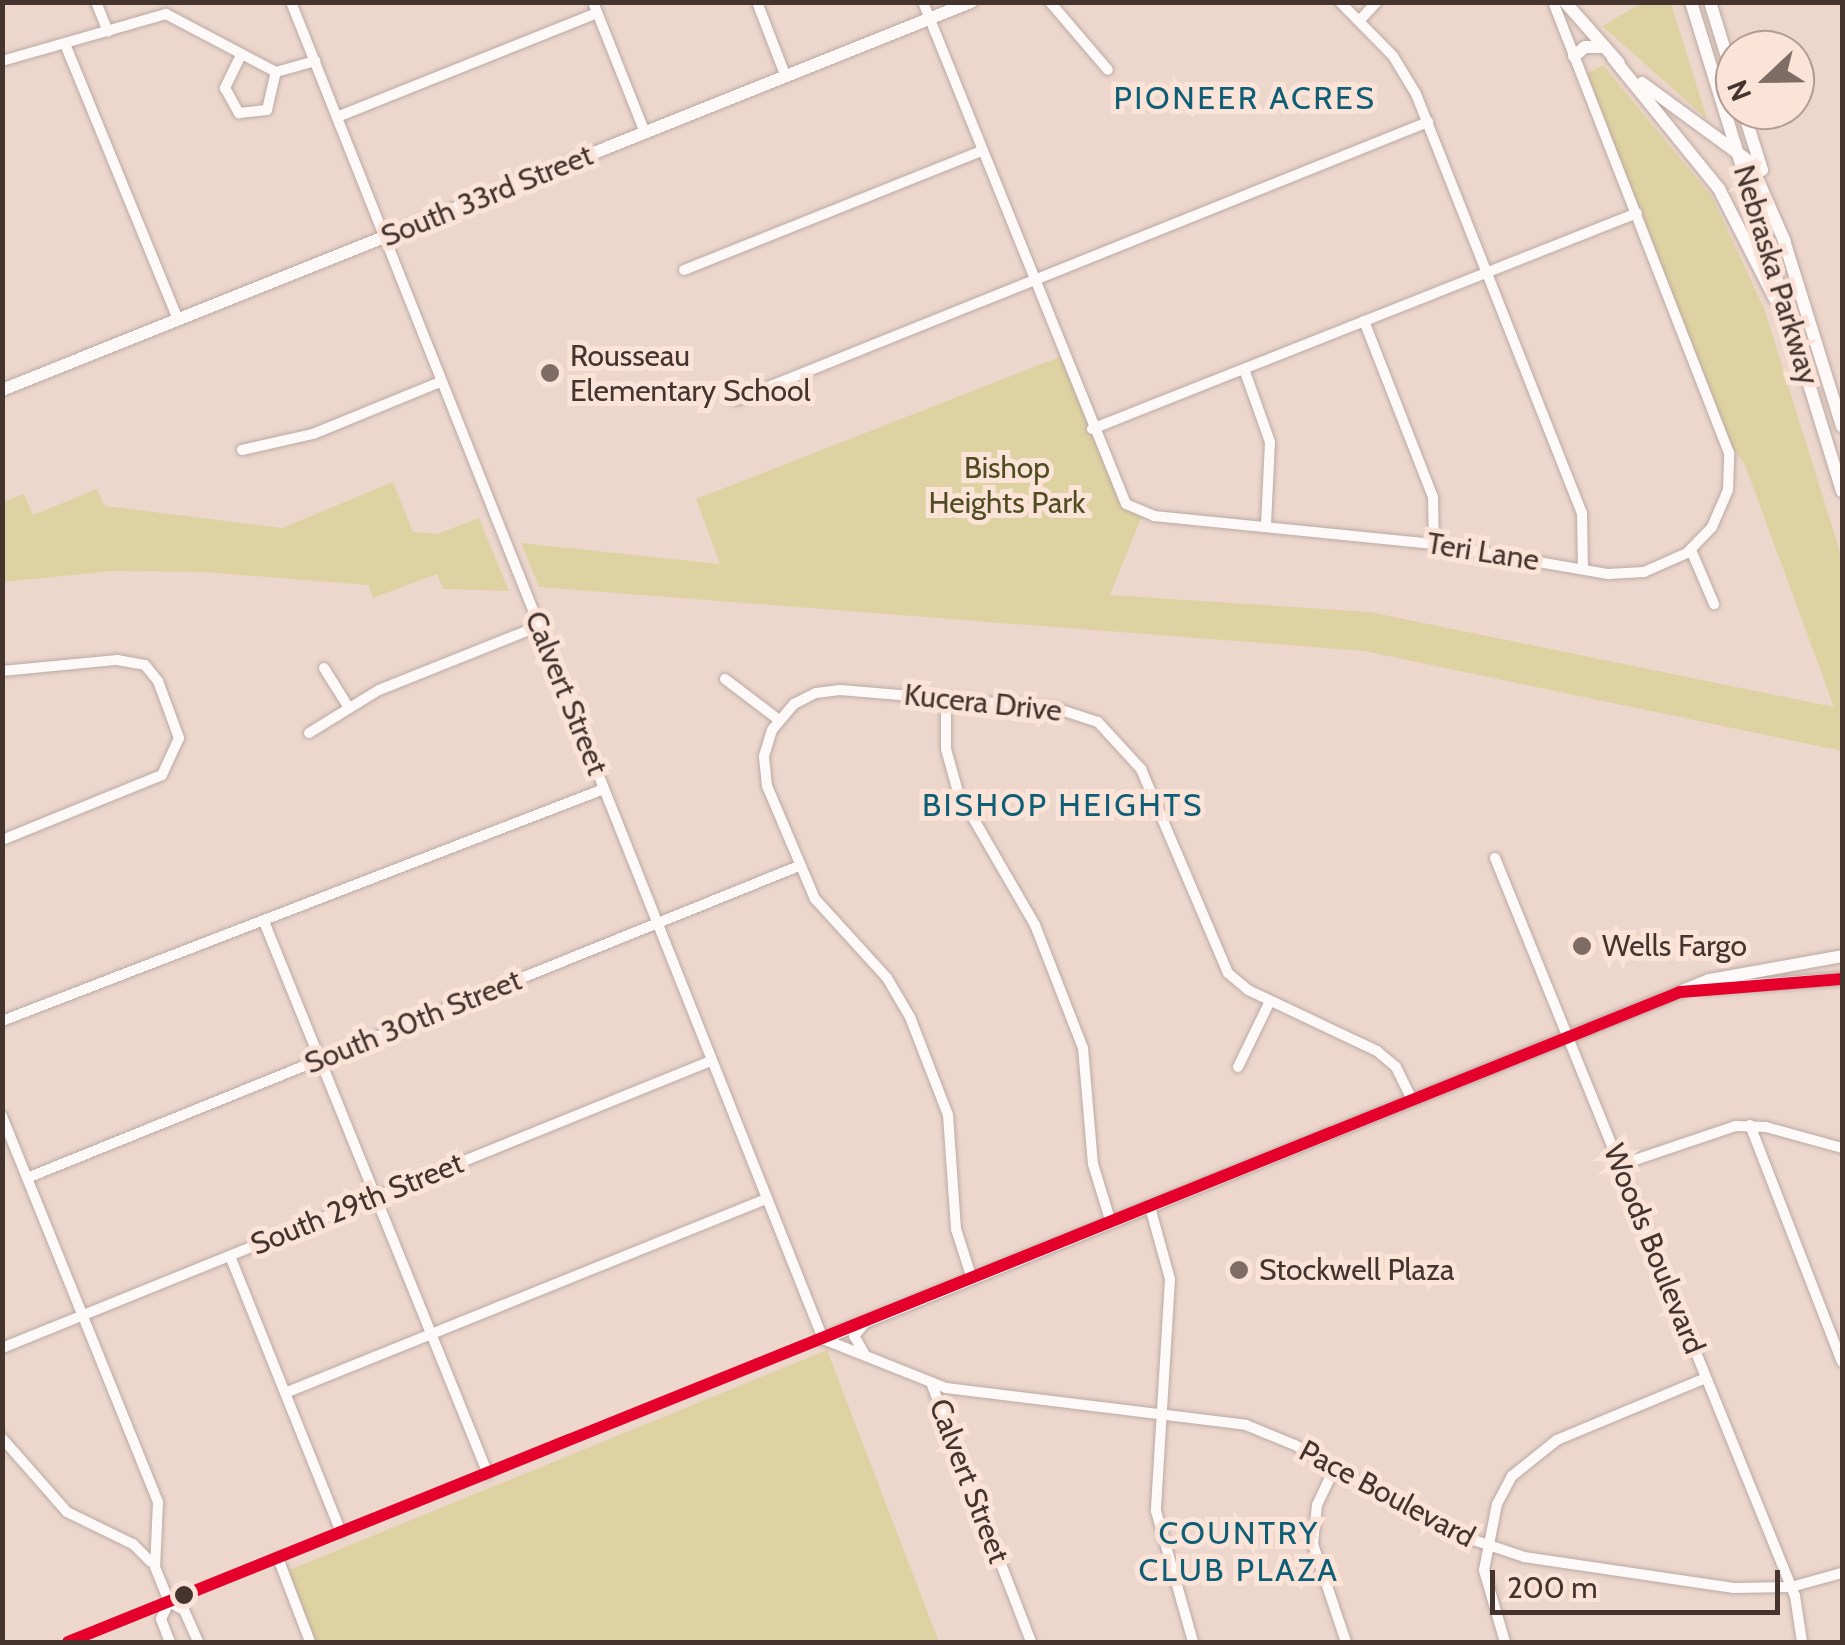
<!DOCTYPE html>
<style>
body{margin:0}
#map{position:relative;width:1845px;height:1645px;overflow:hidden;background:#edd7cd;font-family:Cabin,sans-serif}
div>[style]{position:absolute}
.green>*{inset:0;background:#dfd2a2}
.roads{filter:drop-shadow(0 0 2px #bbaaa3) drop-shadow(0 0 2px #bbaaa3)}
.minor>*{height:10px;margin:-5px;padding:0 5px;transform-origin:5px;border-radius:5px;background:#fcf9f8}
.major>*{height:12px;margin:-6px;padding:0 6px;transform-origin:6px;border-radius:6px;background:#fcf9f8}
.bus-1>*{height:12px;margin:-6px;padding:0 6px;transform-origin:6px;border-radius:6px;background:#e4002b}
.dots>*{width:28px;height:28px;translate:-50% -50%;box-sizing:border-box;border:5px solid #fbe3d8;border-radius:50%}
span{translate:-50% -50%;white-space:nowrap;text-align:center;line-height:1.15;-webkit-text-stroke:10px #fbe3d8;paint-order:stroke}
.street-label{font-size:30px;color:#44342d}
.poi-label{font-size:30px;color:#44342d}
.left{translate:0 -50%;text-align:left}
.park-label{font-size:30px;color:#504d23}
.neighbourhood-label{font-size:32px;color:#0e5e76;letter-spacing:2.5px}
.frame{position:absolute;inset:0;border:5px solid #44342d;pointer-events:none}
.north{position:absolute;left:1715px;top:30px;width:100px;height:100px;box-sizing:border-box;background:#fbe3d8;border:2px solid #b29d94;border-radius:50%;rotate:248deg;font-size:28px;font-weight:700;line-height:40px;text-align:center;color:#44342d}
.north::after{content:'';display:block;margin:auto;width:35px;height:45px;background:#7f6d65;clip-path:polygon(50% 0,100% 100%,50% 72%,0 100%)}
.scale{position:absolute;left:1490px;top:1570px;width:290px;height:45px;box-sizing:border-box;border:5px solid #44342d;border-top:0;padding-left:12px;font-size:30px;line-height:35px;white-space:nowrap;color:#44342d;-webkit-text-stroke:8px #fbe3d8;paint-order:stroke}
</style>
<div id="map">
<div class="green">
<div style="clip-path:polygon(1642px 3px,1671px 3px,1707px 119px,1602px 26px)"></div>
<div style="clip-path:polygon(1603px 65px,1712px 197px,1764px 308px,1842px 558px,1842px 751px,1364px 651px,539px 587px,521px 543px,720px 564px,696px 499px,1062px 356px,1116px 490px,1143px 513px,1110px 595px,1370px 612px,1834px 707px,1745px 465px,1725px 436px,1582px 76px)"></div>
<div style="clip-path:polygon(393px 482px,413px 532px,437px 534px,479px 518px,509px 591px,443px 589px,437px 574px,373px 598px,368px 585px,202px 572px,112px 571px,3px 582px,3px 502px,24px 494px,33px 515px,97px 489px,105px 506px,282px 528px)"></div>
<div style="clip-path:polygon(827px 1350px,939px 1642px,310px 1642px,284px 1572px)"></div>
</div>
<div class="roads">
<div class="minor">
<div style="left:96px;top:2px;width:32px;rotate:68deg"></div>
<div style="left:291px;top:2px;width:1439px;rotate:68.3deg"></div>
<div style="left:823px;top:1339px;width:132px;rotate:21.7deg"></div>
<div style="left:946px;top:1388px;width:302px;rotate:7deg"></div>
<div style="left:1246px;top:1425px;width:53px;rotate:22.2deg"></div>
<div style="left:1295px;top:1445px;width:168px;rotate:29.9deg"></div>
<div style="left:1441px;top:1529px;width:88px;rotate:18.6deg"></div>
<div style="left:1524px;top:1557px;width:212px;rotate:8.4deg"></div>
<div style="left:1734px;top:1588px;width:57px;rotate:-1deg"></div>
<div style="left:1791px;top:1587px;width:53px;rotate:-15.4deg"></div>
<div style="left:593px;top:2px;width:141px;rotate:68.3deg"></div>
<div style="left:757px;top:2px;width:80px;rotate:68.9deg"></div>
<div style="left:923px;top:2px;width:541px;rotate:67.98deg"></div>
<div style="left:1126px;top:504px;width:30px;rotate:23deg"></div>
<div style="left:1154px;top:516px;width:281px;rotate:5.7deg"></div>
<div style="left:1434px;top:544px;width:177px;rotate:9.8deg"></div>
<div style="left:1608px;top:574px;width:36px;rotate:-3deg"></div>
<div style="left:1644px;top:572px;width:47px;rotate:-23.8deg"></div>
<div style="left:1687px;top:553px;width:36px;rotate:-46deg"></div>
<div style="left:1712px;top:527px;width:40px;rotate:-66.6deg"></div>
<div style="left:1728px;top:490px;width:37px;rotate:-88deg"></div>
<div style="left:1729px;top:453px;width:484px;rotate:-111.3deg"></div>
<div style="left:1050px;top:2px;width:89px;rotate:49.5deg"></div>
<div style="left:1340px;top:2px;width:76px;rotate:45.5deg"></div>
<div style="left:1393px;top:56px;width:44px;rotate:58.8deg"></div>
<div style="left:1416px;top:94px;width:451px;rotate:68.4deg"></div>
<div style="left:1582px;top:513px;width:56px;rotate:89deg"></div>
<div style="left:1359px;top:21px;width:26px;rotate:-47deg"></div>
<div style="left:65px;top:44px;width:298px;rotate:67.7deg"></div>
<div style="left:241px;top:55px;width:37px;rotate:116deg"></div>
<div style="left:225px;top:88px;width:29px;rotate:61deg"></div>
<div style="left:239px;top:113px;width:28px;rotate:-6deg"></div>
<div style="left:267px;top:110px;width:39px;rotate:-77deg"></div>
<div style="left:2px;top:61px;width:171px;rotate:-16deg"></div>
<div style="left:166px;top:14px;width:124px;rotate:27.8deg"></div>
<div style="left:276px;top:72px;width:41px;rotate:-15.8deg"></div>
<div style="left:337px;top:117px;width:280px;rotate:-21.8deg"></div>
<div style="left:684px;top:270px;width:321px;rotate:-21.8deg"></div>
<div style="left:1364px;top:321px;width:189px;rotate:68.6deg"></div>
<div style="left:1433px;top:497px;width:47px;rotate:88.8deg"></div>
<div style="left:1244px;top:369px;width:77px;rotate:70.4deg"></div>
<div style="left:1270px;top:442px;width:83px;rotate:92.8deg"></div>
<div style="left:736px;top:400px;width:746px;rotate:-21.89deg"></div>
<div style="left:1092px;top:429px;width:586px;rotate:-21.62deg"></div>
<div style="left:242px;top:450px;width:73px;rotate:-12.7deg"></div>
<div style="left:313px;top:434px;width:139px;rotate:-22.3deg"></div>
<div style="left:1691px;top:550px;width:59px;rotate:66.9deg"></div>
<div style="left:324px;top:668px;width:47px;rotate:58deg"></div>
<div style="left:2px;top:671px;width:116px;rotate:-5.5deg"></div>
<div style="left:117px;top:660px;width:28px;rotate:10deg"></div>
<div style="left:145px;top:665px;width:21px;rotate:51deg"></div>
<div style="left:158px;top:681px;width:61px;rotate:69.8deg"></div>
<div style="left:179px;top:738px;width:41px;rotate:114.7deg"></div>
<div style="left:162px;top:775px;width:173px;rotate:157.9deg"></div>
<div style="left:725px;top:679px;width:68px;rotate:37.2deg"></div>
<div style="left:946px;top:698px;width:51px;rotate:90deg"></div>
<div style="left:946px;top:749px;width:45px;rotate:74.4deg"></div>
<div style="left:958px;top:792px;width:154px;rotate:59.9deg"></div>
<div style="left:1035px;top:925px;width:132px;rotate:68.7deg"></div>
<div style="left:1083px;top:1048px;width:116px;rotate:85.1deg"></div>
<div style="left:1093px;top:1164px;width:62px;rotate:73deg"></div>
<div style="left:309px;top:733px;width:82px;rotate:-31.6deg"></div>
<div style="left:379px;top:690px;width:172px;rotate:-21.8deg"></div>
<div style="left:1495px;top:858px;width:797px;rotate:67.88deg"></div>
<div style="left:1795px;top:1596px;width:47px;rotate:81.3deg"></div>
<div style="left:265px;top:924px;width:593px;rotate:67.93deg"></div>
<div style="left:2px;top:1021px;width:645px;rotate:-21.08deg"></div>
<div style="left:1238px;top:1067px;width:73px;rotate:-64.1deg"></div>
<div style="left:2px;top:1116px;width:416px;rotate:68deg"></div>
<div style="left:158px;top:1502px;width:65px;rotate:92.6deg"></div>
<div style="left:155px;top:1567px;width:38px;rotate:68deg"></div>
<div style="left:169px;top:1602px;width:17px;rotate:28deg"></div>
<div style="left:184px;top:1610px;width:35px;rotate:66deg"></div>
<div style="left:1750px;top:1125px;width:254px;rotate:68.8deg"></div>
<div style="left:1620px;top:1165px;width:122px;rotate:-18.6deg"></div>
<div style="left:1736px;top:1126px;width:30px;rotate:2deg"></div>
<div style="left:1766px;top:1127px;width:79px;rotate:15.4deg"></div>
<div style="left:27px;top:1178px;width:833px;rotate:-22.01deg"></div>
<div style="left:1150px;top:1207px;width:75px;rotate:74.5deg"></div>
<div style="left:1170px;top:1279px;width:232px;rotate:93.5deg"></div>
<div style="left:1156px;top:1511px;width:136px;rotate:74.2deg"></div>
<div style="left:230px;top:1256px;width:297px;rotate:68.1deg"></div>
<div style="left:972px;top:1279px;width:52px;rotate:-107.7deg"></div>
<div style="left:956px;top:1229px;width:114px;rotate:-94deg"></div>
<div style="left:948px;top:1115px;width:105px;rotate:-111.2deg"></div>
<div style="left:910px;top:1017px;width:45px;rotate:-120.5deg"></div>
<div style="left:887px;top:978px;width:107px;rotate:-132.3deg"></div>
<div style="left:815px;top:899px;width:123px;rotate:-113deg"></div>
<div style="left:767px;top:786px;width:30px;rotate:-96deg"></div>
<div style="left:764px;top:756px;width:27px;rotate:-73deg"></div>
<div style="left:772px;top:730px;width:34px;rotate:-50deg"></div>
<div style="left:794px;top:704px;width:25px;rotate:-27deg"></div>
<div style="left:816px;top:693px;width:24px;rotate:-7deg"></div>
<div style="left:840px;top:690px;width:216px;rotate:4.8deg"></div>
<div style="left:1055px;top:708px;width:45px;rotate:18deg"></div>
<div style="left:1098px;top:722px;width:64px;rotate:47.5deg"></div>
<div style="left:1141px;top:769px;width:222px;rotate:66.9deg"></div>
<div style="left:1228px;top:973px;width:26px;rotate:40deg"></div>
<div style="left:1248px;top:990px;width:143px;rotate:25.3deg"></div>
<div style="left:1377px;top:1051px;width:25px;rotate:40deg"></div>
<div style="left:1396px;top:1067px;width:37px;rotate:64deg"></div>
<div style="left:2px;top:1348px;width:765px;rotate:-22.04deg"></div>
<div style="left:864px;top:1353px;width:20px;rotate:-120deg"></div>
<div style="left:854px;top:1336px;width:17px;rotate:-50deg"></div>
<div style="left:932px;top:1385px;width:275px;rotate:68.9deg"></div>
<div style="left:285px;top:1393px;width:519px;rotate:-21.97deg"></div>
<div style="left:2px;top:1438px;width:98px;rotate:48.7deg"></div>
<div style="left:67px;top:1512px;width:73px;rotate:25.9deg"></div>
<div style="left:133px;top:1544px;width:25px;rotate:45deg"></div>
<div style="left:1335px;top:1467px;width:42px;rotate:115.3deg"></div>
<div style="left:1317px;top:1505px;width:39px;rotate:96deg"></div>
<div style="left:1313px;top:1544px;width:103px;rotate:71.4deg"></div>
<div style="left:278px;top:1558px;width:90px;rotate:69.1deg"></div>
<div style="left:169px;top:1602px;width:19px;rotate:115deg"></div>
<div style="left:161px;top:1619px;width:25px;rotate:69deg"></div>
<div style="left:1505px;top:1642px;width:75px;rotate:-106.3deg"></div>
<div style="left:1484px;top:1570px;width:67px;rotate:-78.9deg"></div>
<div style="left:1497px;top:1504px;width:32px;rotate:-62deg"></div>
<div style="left:1512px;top:1476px;width:58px;rotate:-38.7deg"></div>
<div style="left:1557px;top:1440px;width:161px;rotate:-22.6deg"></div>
</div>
<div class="major">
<div style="left:1565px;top:2px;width:81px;rotate:48.5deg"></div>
<div style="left:1691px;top:2px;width:512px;rotate:72.84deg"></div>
<div style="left:1710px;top:2px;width:85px;rotate:72.8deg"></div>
<div style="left:1574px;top:56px;width:14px;rotate:-39deg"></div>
<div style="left:1585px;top:47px;width:17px"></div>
<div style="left:1613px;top:58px;width:169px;rotate:51deg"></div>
<div style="left:1719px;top:189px;width:123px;rotate:63deg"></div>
<div style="left:1642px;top:83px;width:134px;rotate:36.2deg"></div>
<div style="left:1750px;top:162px;width:87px;rotate:66.4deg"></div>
<div style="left:1743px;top:110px;width:63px;rotate:72.4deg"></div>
<div style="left:1783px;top:237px;width:198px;rotate:72.7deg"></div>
<div style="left:2px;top:390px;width:1044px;rotate:-21.82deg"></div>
<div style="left:1702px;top:989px;width:140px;rotate:-4.1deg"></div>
<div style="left:823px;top:1339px;width:956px;rotate:-22.06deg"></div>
<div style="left:1709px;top:980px;width:135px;rotate:-10.2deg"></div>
</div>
</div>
<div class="bus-1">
<div style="left:68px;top:1642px;width:1738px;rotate:-21.96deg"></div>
<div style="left:1680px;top:992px;width:163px;rotate:-4.6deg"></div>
</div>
<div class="dots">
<div style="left:550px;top:373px;background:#7f6d65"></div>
<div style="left:1582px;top:946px;background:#7f6d65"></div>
<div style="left:1239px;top:1270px;background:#7f6d65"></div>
<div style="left:184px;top:1595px;background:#44342d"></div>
</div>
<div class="street-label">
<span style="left:487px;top:196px;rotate:-22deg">South 33rd Street</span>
<span style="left:1776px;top:275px;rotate:73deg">Nebraska Parkway</span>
<span style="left:1483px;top:552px;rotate:9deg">Teri Lane</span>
<span style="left:566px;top:693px;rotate:68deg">Calvert Street</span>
<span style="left:983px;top:703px;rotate:6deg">Kucera Drive</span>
<span style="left:413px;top:1022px;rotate:-22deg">South 30th Street</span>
<span style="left:357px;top:1204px;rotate:-22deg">South 29th Street</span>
<span style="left:1654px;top:1249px;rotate:68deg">Woods Boulevard</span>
<span style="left:969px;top:1481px;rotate:69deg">Calvert Street</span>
<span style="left:1387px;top:1494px;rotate:28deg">Pace Boulevard</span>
</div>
<div class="poi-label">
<span class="left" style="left:570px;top:373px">Rousseau<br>Elementary School</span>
<span class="left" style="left:1602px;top:946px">Wells Fargo</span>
<span class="left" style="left:1259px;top:1270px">Stockwell Plaza</span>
</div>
<div class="park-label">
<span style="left:1007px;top:485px">Bishop<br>Heights Park</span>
</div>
<div class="neighbourhood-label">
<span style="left:1245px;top:98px">PIONEER ACRES</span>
<span style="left:1063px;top:805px">BISHOP HEIGHTS</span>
<span style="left:1239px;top:1552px">COUNTRY<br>CLUB PLAZA</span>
</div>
<div class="frame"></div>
<div class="north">N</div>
<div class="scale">200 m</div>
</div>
